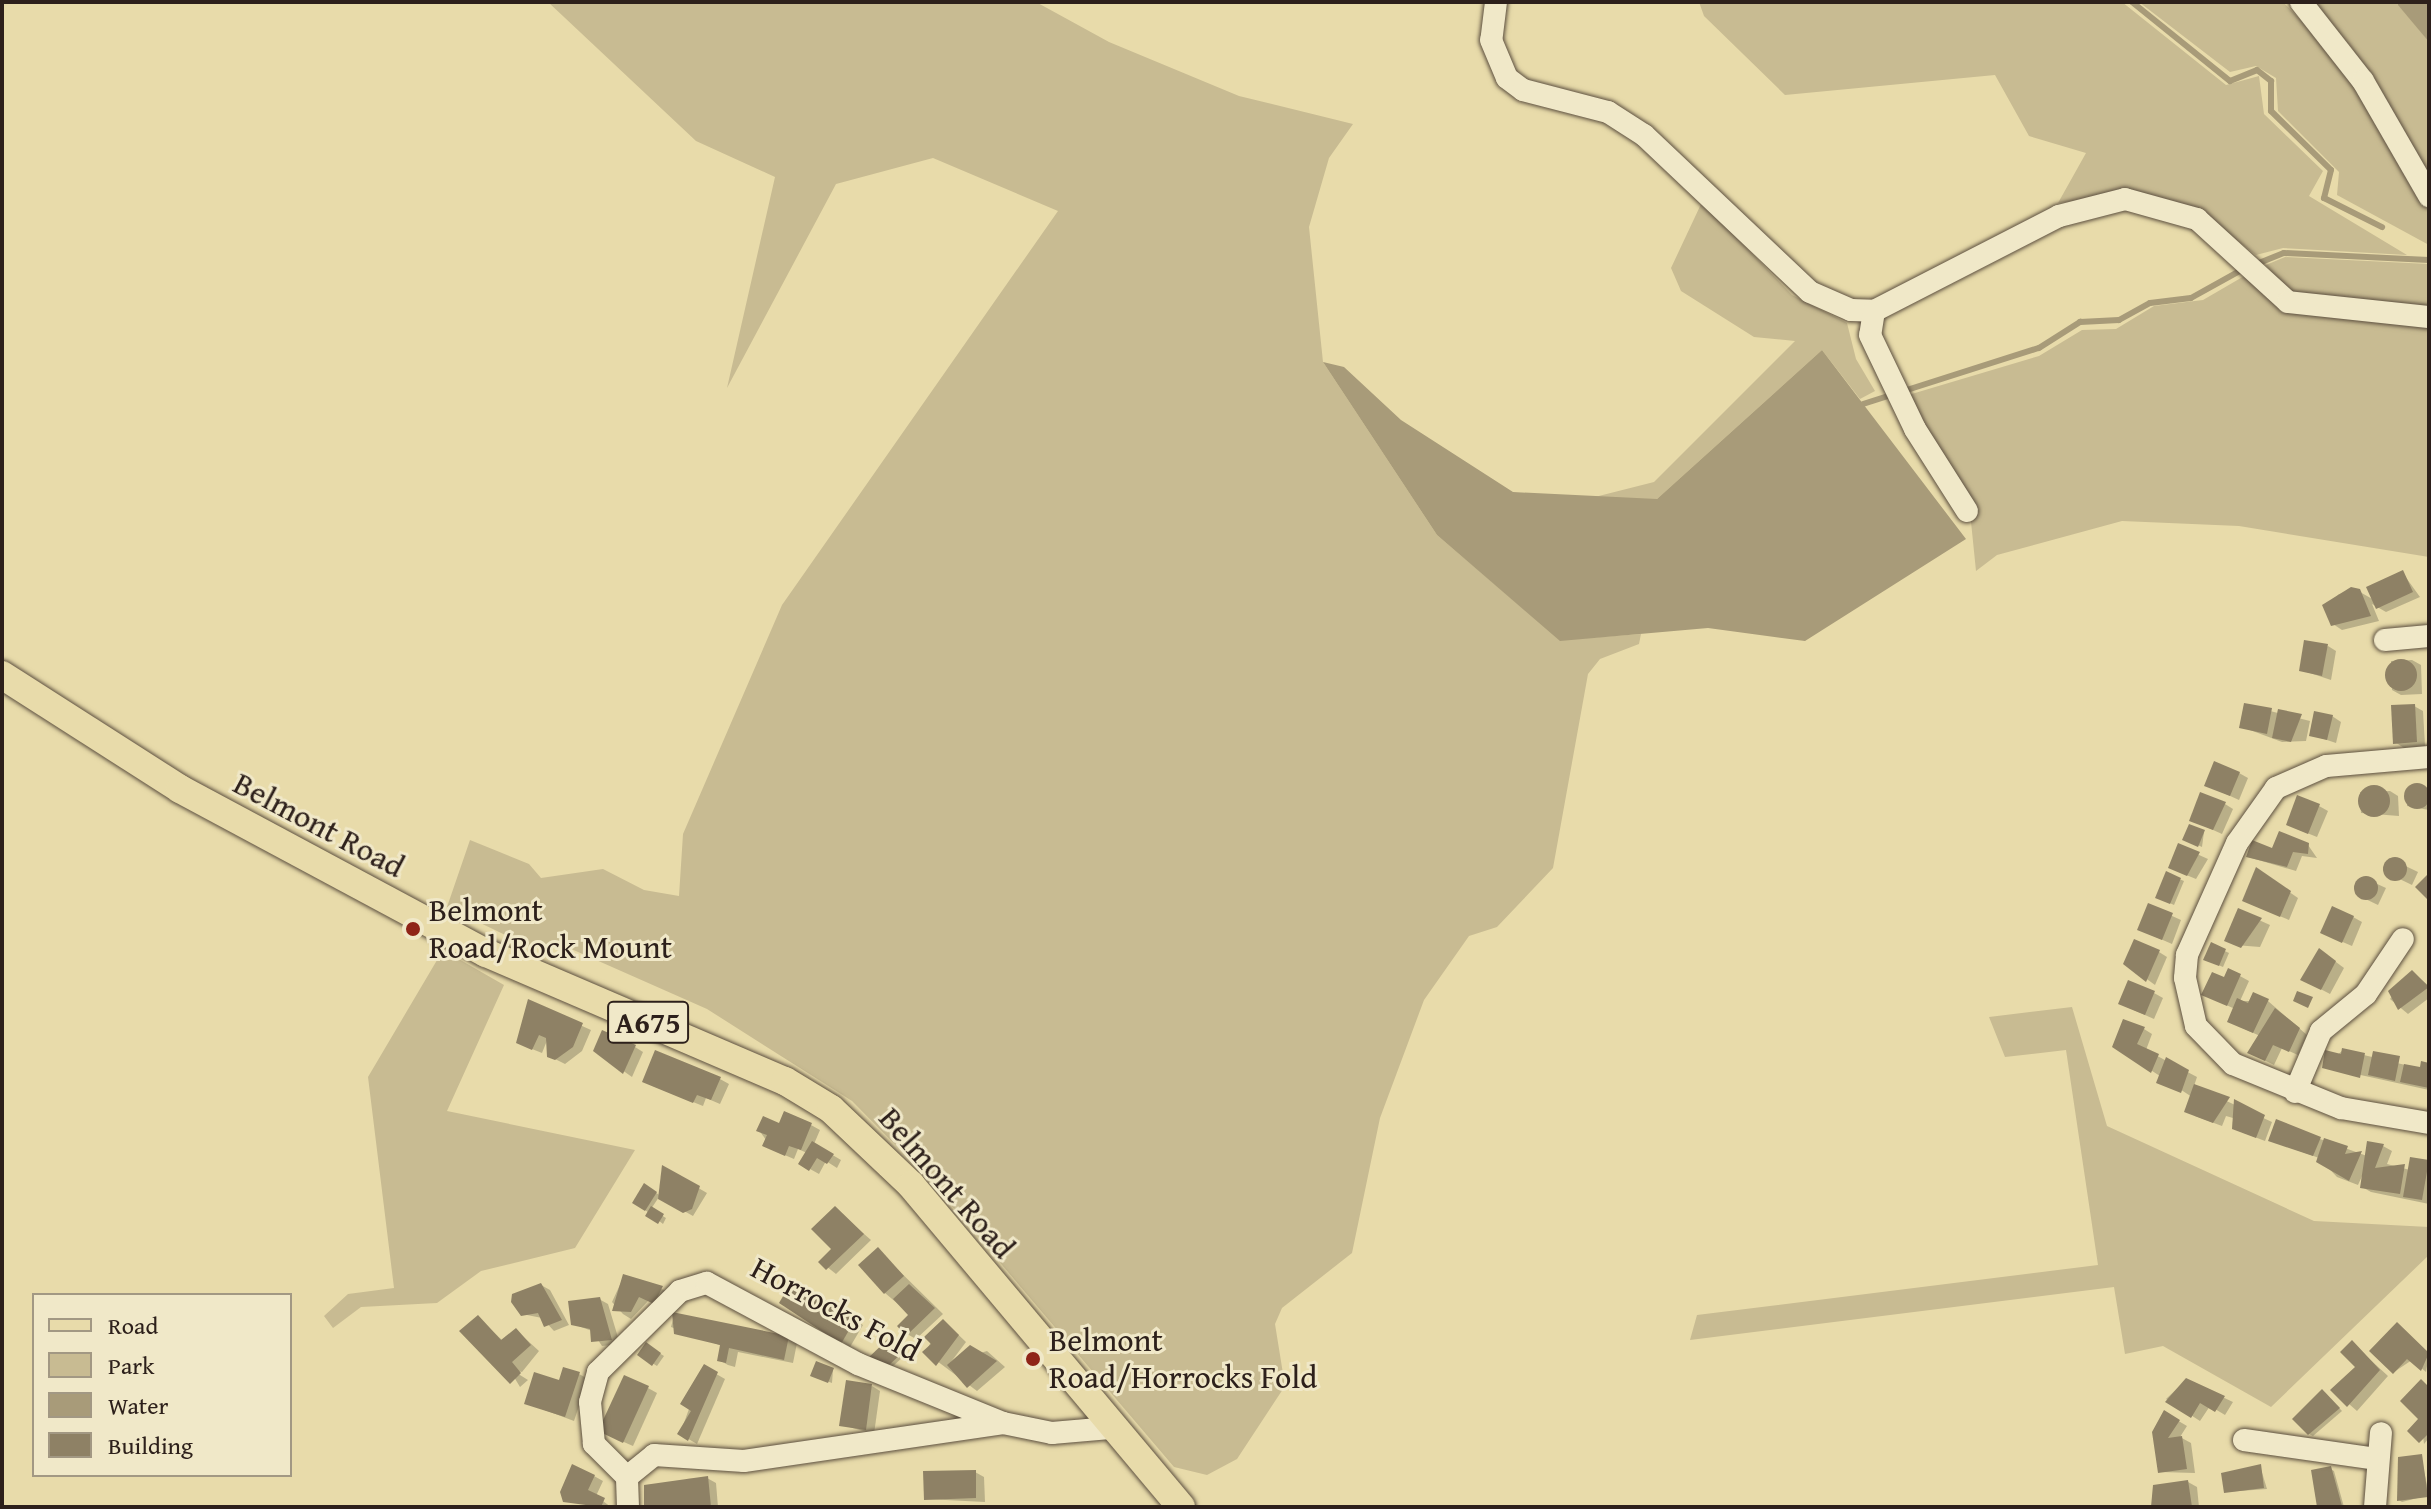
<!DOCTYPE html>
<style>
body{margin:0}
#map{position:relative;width:2431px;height:1509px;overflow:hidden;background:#e8dbaa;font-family:"Gentium Book Plus",serif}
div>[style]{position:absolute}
.green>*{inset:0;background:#c8bb92}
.water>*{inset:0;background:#a89b79}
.shadow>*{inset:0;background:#0003}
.stream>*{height:6px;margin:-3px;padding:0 3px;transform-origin:3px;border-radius:3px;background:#a89b79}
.building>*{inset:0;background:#8e8165}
.round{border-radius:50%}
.roads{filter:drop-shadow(0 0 2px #5c4f3f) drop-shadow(0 0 2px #5c4f3f)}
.minor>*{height:22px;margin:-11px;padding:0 11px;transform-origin:11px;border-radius:11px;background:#f0e8c8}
.major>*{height:28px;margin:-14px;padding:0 14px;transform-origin:14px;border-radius:14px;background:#e8dbaa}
.dots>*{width:22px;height:22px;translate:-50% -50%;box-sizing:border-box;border:4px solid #f0e8c8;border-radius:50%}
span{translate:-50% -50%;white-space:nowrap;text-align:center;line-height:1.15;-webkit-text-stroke:6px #f0e8c8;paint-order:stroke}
.shield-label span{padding:2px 6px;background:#f0e8c8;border:2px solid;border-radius:6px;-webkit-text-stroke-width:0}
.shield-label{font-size:30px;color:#2d201b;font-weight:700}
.street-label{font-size:32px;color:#2d201b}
.poi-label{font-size:32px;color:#2d201b}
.left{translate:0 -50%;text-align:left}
.frame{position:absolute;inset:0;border:4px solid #2d201b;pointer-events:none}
.legend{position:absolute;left:32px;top:1293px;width:260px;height:184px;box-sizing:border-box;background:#f0e8c8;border:2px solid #a29883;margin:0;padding:10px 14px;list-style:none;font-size:24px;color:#2d201b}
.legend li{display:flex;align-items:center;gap:16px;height:40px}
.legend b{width:40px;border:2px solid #a29883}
</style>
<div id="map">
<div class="green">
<div style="clip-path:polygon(548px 2px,1036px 2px,1109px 42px,1239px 96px,1353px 124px,1329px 158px,1309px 227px,1323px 362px,1437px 535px,1560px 640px,1641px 634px,1639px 644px,1600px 659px,1588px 674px,1553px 868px,1497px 927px,1469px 936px,1424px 1000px,1380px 1118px,1352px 1253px,1282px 1308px,1275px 1324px,1285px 1386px,1237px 1459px,1207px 1475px,1174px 1467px,928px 1178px,852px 1101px,707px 1009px,560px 944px,530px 947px,447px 907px,470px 840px,529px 864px,541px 878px,603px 869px,644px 890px,679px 896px,683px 834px,782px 605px,1058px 211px,933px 158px,836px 184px,727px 388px,775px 177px,696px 141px)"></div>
<div style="clip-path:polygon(1699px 2px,2122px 2px,2226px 85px,2259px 76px,2264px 114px,2323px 171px,2309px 196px,2407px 255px,2283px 248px,2256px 255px,2216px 224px,2119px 195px,2058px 203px,2086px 153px,2029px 136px,1995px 75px,1785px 95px,1704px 16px)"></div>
<div style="clip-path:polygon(2139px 2px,2283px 2px,2339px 60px,2429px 204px,2429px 245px,2337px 195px,2339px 172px,2278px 111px,2276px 78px,2256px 66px,2230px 72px)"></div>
<div style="clip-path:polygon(2313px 2px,2398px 2px,2429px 42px,2429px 178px,2352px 48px)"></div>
<div style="clip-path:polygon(1702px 202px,1792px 295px,1847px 323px,1856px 359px,1875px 391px,1860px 399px,1822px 350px,1657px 499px,1579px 501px,1654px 482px,1795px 341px,1754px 337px,1681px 291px,1671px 268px)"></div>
<div style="clip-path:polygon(2285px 257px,2429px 264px,2429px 312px,2294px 298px,2266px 265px)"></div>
<div style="clip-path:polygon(2246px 275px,2283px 310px,2429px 322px,2429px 557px,2239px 526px,2122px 521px,1997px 555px,1976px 571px,1969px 502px,1905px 396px,2039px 356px,2082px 330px,2116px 329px,2154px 306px,2203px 300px)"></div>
<div style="clip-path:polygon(443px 950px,504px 985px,447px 1111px,635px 1150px,575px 1248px,481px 1271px,437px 1303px,361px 1307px,333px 1328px,324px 1316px,348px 1294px,394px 1288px,368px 1077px)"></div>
<div style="clip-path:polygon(2072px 1007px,2107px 1126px,2314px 1221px,2429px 1227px,2429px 1255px,2271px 1407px,2163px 1346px,2125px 1354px,2114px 1287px,1690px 1340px,1697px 1315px,2098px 1265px,2066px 1050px,2005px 1057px,1989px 1017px)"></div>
</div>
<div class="water">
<div style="clip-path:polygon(2398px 2px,2429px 2px,2429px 42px,2398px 5px)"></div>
<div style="clip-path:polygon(1822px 350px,1966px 539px,1805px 641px,1708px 628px,1560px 641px,1437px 535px,1323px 362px,1344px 367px,1401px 420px,1513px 492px,1657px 499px)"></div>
</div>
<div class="shadow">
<div style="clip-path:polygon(2402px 572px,2420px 597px,2386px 612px,2372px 604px,2379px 621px,2342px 630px,2333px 624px,2325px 606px,2339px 594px,2360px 592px,2374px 600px)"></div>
<div style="clip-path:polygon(2328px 646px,2336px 651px,2331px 680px,2301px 670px)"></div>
<div style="clip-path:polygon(2412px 660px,2421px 665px,2422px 694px,2401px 695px,2392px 690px,2391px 661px)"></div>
<div style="clip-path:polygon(2246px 705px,2310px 721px,2306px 741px,2282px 742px,2242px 727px)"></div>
<div style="clip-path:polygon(2414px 706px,2423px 711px,2425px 746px,2404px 748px,2395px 742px)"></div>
<div style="clip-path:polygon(2332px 716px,2341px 722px,2336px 743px,2312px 735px)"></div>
<div style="clip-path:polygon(2239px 773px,2248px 778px,2239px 800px,2206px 785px)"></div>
<div style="clip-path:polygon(2429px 788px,2429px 810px,2407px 806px,2407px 789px)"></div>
<div style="clip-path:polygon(2390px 791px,2398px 796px,2399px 816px,2361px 813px,2360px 792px)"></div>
<div style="clip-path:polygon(2225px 804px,2233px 809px,2222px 834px,2191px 820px)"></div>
<div style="clip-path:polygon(2319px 806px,2328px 811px,2317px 837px,2297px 829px)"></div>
<div style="clip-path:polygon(2204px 832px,2202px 847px,2185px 839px)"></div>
<div style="clip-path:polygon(2308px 845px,2317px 858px,2302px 856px,2296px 871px,2248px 857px)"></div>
<div style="clip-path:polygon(2179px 846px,2208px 859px,2196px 879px,2179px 872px)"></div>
<div style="clip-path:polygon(2389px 858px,2418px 872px,2412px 885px,2383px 871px)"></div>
<div style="clip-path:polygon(2167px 874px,2184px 881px,2174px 905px,2161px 899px)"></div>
<div style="clip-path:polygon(2265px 875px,2298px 898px,2289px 920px,2253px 905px)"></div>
<div style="clip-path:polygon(2362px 877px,2386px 888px,2378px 905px,2355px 894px)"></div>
<div style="clip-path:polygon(2150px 906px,2181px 920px,2172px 944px,2149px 934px)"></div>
<div style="clip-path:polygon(2239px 911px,2270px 925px,2260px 947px,2235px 945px)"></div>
<div style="clip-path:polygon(2353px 917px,2362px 922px,2352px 946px,2331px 937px)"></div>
<div style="clip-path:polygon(2212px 945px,2229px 953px,2223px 967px,2209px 961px)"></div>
<div style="clip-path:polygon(2159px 952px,2167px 957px,2155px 985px,2126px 964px)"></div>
<div style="clip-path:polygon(2328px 956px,2344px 968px,2330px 994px,2311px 984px)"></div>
<div style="clip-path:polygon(2229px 970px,2249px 981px,2240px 1001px,2268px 1001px,2307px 1035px,2298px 1055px,2282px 1048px,2274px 1065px,2258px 1057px,2260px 1036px,2238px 1026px,2235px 1009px,2213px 999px)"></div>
<div style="clip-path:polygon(2412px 972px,2429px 986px,2429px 998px,2408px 1014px,2390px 999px)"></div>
<div style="clip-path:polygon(2154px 993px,2163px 998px,2154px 1019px,2120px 1004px)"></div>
<div style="clip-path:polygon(529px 1002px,591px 1030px,582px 1051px,565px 1064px,549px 1056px,548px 1038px,542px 1053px,527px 1047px)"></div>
<div style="clip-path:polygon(2144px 1029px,2152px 1034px,2146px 1050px,2197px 1077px,2194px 1086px,2272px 1122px,2265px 1141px,2234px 1129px,2233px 1118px,2226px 1116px,2222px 1126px,2195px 1116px,2192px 1097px,2114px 1046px)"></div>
<div style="clip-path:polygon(635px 1047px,643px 1052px,632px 1077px,595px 1051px)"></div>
<div style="clip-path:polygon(2343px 1050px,2422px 1069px,2429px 1065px,2429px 1090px,2324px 1067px)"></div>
<div style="clip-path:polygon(720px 1079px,729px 1084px,720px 1104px,706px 1098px,703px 1106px,653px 1086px)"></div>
<div style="clip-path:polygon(811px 1125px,820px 1130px,814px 1144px,841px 1160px,837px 1168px,826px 1161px,819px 1174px,801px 1164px,807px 1153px,798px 1149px,794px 1159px,773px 1150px,759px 1130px)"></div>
<div style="clip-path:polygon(2320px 1139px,2367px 1156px,2383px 1146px,2392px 1151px,2387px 1164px,2410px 1170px,2412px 1159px,2429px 1161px,2429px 1204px,2371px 1192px,2362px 1187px,2363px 1174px,2358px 1185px,2337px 1177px,2319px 1158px,2270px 1140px)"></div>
<div style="clip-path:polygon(664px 1168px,707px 1193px,693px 1216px,659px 1197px,651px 1209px,666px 1218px,663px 1224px,635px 1202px,645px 1186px,661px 1196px)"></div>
<div style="clip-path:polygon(835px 1209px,871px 1240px,836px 1274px,821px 1262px,834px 1249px)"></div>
<div style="clip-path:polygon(878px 1250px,943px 1314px,916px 1339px,907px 1334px,911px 1315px,885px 1293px)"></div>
<div style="clip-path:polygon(624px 1276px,670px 1292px,663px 1307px,649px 1300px,631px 1319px,623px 1314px,612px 1302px)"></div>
<div style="clip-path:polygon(792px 1284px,863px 1325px,850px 1347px,842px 1342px)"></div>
<div style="clip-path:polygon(541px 1285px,550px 1290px,569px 1325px,554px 1331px,542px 1318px,522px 1314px)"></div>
<div style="clip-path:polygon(599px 1299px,608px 1304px,620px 1344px,602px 1346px,592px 1331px,573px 1324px)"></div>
<div style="clip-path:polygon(674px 1315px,788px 1338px,797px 1343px,793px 1363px,738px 1352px,735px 1367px,728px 1365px,719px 1360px,722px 1346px,671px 1327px)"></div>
<div style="clip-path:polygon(478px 1317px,503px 1341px,516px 1330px,539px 1351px,522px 1372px,512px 1370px,528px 1380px,520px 1387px)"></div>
<div style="clip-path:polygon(944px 1321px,966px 1342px,951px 1362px,987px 1351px,1005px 1367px,977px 1391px,925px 1352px)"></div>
<div style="clip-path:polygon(2401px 1327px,2429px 1354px,2426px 1372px,2412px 1360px,2394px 1372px)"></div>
<div style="clip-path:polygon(889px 1341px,904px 1356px,892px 1367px,873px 1360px)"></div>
<div style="clip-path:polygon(2352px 1343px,2388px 1376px,2357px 1411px,2333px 1390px,2358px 1367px)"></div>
<div style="clip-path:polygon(646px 1345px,664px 1356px,657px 1366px,639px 1355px)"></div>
<div style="clip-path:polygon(704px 1367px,725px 1379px,697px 1444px,680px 1434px)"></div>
<div style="clip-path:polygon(833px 1370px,832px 1383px,816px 1377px)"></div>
<div style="clip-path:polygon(579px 1374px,588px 1379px,574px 1421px,526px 1403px)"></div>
<div style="clip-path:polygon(2186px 1380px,2233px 1402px,2225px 1415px,2210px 1406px,2200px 1421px,2166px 1399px)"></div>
<div style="clip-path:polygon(872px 1386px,880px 1391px,874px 1434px,842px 1425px)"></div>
<div style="clip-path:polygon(648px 1388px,657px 1393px,633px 1446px,610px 1436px)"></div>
<div style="clip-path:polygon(2429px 1388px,2429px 1438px,2424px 1444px,2421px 1419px)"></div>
<div style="clip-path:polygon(2326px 1394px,2342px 1411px,2313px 1436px,2309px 1434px)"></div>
<div style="clip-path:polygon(2165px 1413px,2187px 1426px,2180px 1437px,2191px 1443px,2195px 1473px,2160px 1472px)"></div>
<div style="clip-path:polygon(2421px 1456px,2429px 1495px,2402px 1502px,2399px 1500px)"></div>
<div style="clip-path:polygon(2260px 1466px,2267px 1489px,2226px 1492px)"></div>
<div style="clip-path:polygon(2330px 1469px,2334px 1471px,2344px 1507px,2319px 1507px,2313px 1471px)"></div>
<div style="clip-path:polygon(975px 1472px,984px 1477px,985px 1502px,926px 1499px)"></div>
<div style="clip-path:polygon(594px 1476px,603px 1481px,596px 1496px,611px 1507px,565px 1501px)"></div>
<div style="clip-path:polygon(707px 1478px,716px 1483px,718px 1507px,646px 1507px,686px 1486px,686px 1479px)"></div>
<div style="clip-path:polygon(2188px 1482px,2197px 1487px,2199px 1507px,2158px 1507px)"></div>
</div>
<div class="stream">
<div style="left:2132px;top:2px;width:126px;rotate:38.9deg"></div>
<div style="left:2230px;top:81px;width:29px;rotate:-22deg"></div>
<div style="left:2257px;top:70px;width:18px;rotate:38deg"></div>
<div style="left:2271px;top:81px;width:30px;rotate:90deg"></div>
<div style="left:2271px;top:111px;width:84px;rotate:44.5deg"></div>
<div style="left:2331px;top:170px;width:29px;rotate:104deg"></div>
<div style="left:2324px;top:198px;width:65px;rotate:26.6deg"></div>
<div style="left:2254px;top:265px;width:32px;rotate:-22deg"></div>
<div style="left:2284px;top:253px;width:145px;rotate:2.8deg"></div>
<div style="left:1863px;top:404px;width:185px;rotate:-17.7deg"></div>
<div style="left:2039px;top:348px;width:49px;rotate:-32.4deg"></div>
<div style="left:2080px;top:322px;width:39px;rotate:-3deg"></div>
<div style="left:2119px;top:320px;width:35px;rotate:-29deg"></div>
<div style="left:2150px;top:303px;width:41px;rotate:-7deg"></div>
<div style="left:2191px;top:298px;width:60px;rotate:-29.1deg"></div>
</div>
<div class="building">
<div style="clip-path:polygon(2403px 570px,2413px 592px,2376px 609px,2366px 587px)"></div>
<div style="clip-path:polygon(2351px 587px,2360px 589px,2371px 616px,2331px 626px,2322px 605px)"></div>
<div style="clip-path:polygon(2304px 640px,2328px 644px,2322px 676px,2299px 671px)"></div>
<div class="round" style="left:2385px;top:659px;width:32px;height:32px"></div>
<div style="clip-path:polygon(2244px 703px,2272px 708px,2267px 734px,2239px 728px)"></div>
<div style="clip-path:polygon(2415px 704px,2417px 742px,2393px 744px,2391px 705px)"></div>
<div style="clip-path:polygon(2278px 709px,2302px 714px,2291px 742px,2272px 738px)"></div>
<div style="clip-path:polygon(2314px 711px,2333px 715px,2327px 740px,2309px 736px)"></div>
<div style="clip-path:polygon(2214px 761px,2240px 772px,2230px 796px,2204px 786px)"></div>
<div class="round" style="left:2404px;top:783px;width:26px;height:26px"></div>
<div class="round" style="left:2358px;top:785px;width:32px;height:32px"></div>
<div style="clip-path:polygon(2200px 792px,2226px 802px,2213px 830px,2189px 821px)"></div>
<div style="clip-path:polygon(2297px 795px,2320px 804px,2308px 834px,2286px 825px)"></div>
<div style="clip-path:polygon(2189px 824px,2205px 830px,2198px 847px,2182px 840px)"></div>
<div style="clip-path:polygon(2279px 831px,2309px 843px,2308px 854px,2293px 852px,2287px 867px,2246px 857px,2252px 840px,2272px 848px)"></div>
<div style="clip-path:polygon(2178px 843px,2200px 852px,2187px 876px,2168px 868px)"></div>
<div class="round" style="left:2383px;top:857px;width:24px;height:24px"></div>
<div style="clip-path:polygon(2256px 867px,2291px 891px,2280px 917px,2242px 901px)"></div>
<div style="clip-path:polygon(2166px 871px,2181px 878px,2170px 904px,2155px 898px)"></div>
<div style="clip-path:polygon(2429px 873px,2429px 901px,2415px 887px)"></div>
<div class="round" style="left:2354px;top:876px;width:24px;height:24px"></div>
<div style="clip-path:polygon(2148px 903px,2173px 913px,2162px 940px,2137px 930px)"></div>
<div style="clip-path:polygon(2332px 906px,2354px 916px,2342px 943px,2320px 933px)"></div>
<div style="clip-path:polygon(2238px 908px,2262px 918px,2241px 948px,2224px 941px)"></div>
<div style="clip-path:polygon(2134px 939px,2160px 950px,2146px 982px,2123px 964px)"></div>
<div style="clip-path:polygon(2211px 942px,2226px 949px,2219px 966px,2203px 960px)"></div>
<div style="clip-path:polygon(2319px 948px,2336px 961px,2321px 990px,2300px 980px)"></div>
<div style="clip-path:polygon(2228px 968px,2241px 974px,2227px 1006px,2201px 995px,2212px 972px,2224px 977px)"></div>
<div style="clip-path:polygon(2412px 970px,2429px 987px,2398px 1010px,2388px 991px)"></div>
<div style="clip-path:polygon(2128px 980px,2155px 991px,2145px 1015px,2118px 1004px)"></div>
<div style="clip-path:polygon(2297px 991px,2313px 997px,2308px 1008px,2293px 1001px)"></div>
<div style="clip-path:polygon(2253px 992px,2269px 999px,2253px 1033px,2227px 1022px,2237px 998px,2248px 1003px)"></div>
<div style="clip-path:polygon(528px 999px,583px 1023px,573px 1047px,555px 1060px,547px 1057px,546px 1038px,539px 1035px,532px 1050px,516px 1043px)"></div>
<div style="clip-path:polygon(2275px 1008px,2300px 1028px,2289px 1052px,2273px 1045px,2265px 1061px,2247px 1053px)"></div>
<div style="clip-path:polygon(2123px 1019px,2145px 1027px,2137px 1044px,2159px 1054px,2151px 1073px,2112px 1047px)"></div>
<div style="clip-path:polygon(602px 1030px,636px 1045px,623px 1074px,593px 1051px)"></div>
<div style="clip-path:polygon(2342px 1048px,2365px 1053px,2360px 1078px,2322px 1068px,2325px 1050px,2341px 1054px)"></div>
<div style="clip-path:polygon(655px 1050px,721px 1077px,711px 1100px,697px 1095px,693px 1103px,642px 1082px)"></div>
<div style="clip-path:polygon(2373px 1051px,2400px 1056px,2395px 1081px,2368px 1075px)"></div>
<div style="clip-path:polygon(2166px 1057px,2189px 1070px,2181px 1093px,2156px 1083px)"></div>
<div style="clip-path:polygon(2421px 1061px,2429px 1063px,2429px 1088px,2400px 1082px,2404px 1064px,2420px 1067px)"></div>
<div style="clip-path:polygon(2194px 1084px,2230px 1097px,2213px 1123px,2184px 1112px)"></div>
<div style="clip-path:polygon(2234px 1099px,2265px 1115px,2256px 1138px,2232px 1129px)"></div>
<div style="clip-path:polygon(784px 1111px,812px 1123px,801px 1150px,789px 1146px,785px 1156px,762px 1146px,767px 1135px,756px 1131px,763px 1116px,779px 1123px)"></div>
<div style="clip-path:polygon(2276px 1119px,2321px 1137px,2313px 1156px,2268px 1141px)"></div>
<div style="clip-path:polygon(2324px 1138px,2348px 1146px,2345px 1154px,2362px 1151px,2349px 1181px,2316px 1162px)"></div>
<div style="clip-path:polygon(812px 1141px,834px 1154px,827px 1164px,817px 1158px,809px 1171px,798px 1164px)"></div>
<div style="clip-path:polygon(2367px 1141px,2384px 1144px,2375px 1168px,2405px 1164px,2400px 1194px,2360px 1188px)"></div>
<div style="clip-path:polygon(2410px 1157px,2429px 1160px,2422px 1200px,2403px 1197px)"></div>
<div style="clip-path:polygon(662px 1165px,700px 1186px,692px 1209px,683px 1213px,658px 1199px)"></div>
<div style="clip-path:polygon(644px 1183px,657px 1192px,645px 1211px,632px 1203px)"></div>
<div style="clip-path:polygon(651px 1206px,664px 1214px,658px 1224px,645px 1216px)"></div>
<div style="clip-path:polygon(835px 1206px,864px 1234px,826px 1270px,818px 1262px,831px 1249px,811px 1229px)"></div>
<div style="clip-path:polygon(878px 1247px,904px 1276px,884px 1294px,858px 1265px)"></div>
<div style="clip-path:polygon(623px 1274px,663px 1286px,654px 1304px,639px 1297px,631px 1312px,612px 1311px)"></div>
<div style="clip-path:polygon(792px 1281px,856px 1318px,841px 1344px,779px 1303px)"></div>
<div style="clip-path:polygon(541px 1283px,562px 1320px,544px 1327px,538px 1313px,521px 1316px,511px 1302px,512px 1294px)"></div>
<div style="clip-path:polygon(909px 1284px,935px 1308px,906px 1336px,897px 1326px,908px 1315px,893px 1299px)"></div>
<div style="clip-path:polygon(600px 1297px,612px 1340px,591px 1342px,590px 1329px,571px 1325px,568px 1301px)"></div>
<div style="clip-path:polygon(672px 1312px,789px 1336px,784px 1360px,729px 1348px,726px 1363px,717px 1361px,720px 1345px,674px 1334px)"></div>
<div style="clip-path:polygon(478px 1315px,501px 1340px,516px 1328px,531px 1345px,512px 1362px,521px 1373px,510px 1384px,459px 1331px)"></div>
<div style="clip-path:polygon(943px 1319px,959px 1335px,936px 1366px,922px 1352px,931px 1344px,924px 1337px)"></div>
<div style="clip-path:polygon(2397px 1322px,2429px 1353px,2421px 1371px,2407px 1359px,2393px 1374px,2369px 1351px)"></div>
<div style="clip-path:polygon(888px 1339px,902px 1353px,888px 1366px,867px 1359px)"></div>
<div style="clip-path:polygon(2352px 1340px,2380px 1370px,2347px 1407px,2330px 1390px,2355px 1367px,2340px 1352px)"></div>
<div style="clip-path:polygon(646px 1342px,661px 1353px,652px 1366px,637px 1355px)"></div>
<div style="clip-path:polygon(970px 1345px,997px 1361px,967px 1388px,947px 1365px)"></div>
<div style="clip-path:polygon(816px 1361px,834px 1368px,828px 1383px,810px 1376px)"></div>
<div style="clip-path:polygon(704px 1364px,718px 1372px,688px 1441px,677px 1434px,691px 1411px,680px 1404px)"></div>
<div style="clip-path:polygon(563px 1367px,580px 1372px,565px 1417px,524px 1404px,534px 1372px,559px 1380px)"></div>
<div style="clip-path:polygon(624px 1375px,649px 1386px,623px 1443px,598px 1431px)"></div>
<div style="clip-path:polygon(2186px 1378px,2225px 1396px,2215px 1412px,2200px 1403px,2191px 1418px,2165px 1402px)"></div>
<div style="clip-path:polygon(2421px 1379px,2429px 1387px,2429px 1433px,2419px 1443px,2407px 1431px,2418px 1419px,2400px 1401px)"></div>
<div style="clip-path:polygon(846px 1380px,872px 1384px,866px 1430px,839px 1426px)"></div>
<div style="clip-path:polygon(2322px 1389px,2340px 1408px,2308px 1435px,2292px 1419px)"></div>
<div style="clip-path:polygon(2164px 1410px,2180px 1420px,2168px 1438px,2182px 1436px,2187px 1469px,2158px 1473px,2152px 1432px)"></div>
<div style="clip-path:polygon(2422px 1454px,2428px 1497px,2397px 1501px,2398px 1457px)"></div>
<div style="clip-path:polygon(572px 1464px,595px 1475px,588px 1490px,605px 1498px,601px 1507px,563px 1502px,560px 1492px)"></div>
<div style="clip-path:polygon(2261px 1464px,2264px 1488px,2224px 1493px,2221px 1473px)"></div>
<div style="clip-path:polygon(2331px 1466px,2342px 1506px,2317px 1507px,2311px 1470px)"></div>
<div style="clip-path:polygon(976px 1470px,976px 1498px,924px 1500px,923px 1471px)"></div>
<div style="clip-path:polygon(708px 1476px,711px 1507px,644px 1507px,644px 1485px)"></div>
<div style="clip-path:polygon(2188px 1480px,2192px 1507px,2151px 1507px,2153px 1485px)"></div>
</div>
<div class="roads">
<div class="minor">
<div style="left:1496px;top:2px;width:38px;rotate:97deg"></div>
<div style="left:1491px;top:40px;width:41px;rotate:67.2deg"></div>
<div style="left:1507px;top:78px;width:20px;rotate:37deg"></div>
<div style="left:1523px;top:90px;width:88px;rotate:14.5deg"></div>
<div style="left:1608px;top:112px;width:43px;rotate:32.6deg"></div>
<div style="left:1644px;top:135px;width:228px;rotate:43.4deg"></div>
<div style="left:1810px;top:292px;width:45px;rotate:23.7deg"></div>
<div style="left:1851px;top:310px;width:23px;rotate:2deg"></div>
<div style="left:1874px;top:311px;width:208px;rotate:-27.2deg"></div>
<div style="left:2059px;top:216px;width:68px;rotate:-14.4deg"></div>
<div style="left:2125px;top:199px;width:75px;rotate:15.5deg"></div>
<div style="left:2197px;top:219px;width:123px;rotate:42.4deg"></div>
<div style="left:2288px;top:302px;width:142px;rotate:6.1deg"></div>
<div style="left:2301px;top:2px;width:100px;rotate:51.9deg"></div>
<div style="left:2363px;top:81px;width:133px;rotate:60.1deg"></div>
<div style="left:1874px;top:311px;width:24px;rotate:99deg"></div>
<div style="left:1870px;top:335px;width:104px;rotate:64.4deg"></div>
<div style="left:1915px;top:429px;width:97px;rotate:57.6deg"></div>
<div style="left:2385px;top:640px;width:44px;rotate:-5.2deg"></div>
<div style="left:2429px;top:757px;width:103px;rotate:175deg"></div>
<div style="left:2326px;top:766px;width:55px;rotate:156.3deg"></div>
<div style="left:2276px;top:788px;width:67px;rotate:125.3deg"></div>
<div style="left:2237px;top:843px;width:123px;rotate:114.1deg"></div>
<div style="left:2187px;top:955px;width:23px;rotate:95deg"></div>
<div style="left:2185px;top:978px;width:49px;rotate:77.1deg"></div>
<div style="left:2196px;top:1026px;width:53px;rotate:45.8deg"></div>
<div style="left:2233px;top:1064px;width:117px;rotate:22.2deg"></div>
<div style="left:2341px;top:1108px;width:89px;rotate:9.7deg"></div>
<div style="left:2295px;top:1092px;width:66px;rotate:-66.9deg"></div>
<div style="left:2321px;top:1031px;width:58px;rotate:-39.4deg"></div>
<div style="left:2366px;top:994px;width:66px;rotate:-56.1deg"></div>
<div style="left:2244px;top:1440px;width:135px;rotate:8.1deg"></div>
<div style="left:627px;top:1477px;width:47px;rotate:-135deg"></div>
<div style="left:594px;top:1444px;width:42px;rotate:-95.4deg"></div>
<div style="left:590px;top:1402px;width:31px;rotate:-75deg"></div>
<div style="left:598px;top:1372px;width:115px;rotate:-44.6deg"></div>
<div style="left:680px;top:1291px;width:28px;rotate:-17deg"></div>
<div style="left:707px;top:1283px;width:171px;rotate:28.2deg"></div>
<div style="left:858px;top:1364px;width:157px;rotate:22.1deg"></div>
<div style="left:1003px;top:1423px;width:50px;rotate:11.5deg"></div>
<div style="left:1052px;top:1433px;width:58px;rotate:-4.9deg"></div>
<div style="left:628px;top:1507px;width:30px;rotate:-92deg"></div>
<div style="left:627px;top:1477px;width:35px;rotate:-39deg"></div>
<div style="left:654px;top:1455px;width:90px;rotate:3.8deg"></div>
<div style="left:744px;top:1461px;width:262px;rotate:-8.3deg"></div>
<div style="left:2375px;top:1507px;width:74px;rotate:-85.4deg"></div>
</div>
<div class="major">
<div style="left:2px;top:675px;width:211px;rotate:32.6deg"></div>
<div style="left:180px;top:789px;width:347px;rotate:28.2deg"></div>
<div style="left:486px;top:953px;width:325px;rotate:23.2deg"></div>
<div style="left:785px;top:1081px;width:54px;rotate:31.3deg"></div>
<div style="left:831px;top:1109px;width:110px;rotate:43.5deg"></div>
<div style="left:911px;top:1185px;width:420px;rotate:50deg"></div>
</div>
</div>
<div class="dots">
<div style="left:413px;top:929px;background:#8f2418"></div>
<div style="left:1033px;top:1359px;background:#8f2418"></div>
</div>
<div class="shield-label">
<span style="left:648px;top:1022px">A675</span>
</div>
<div class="street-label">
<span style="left:319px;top:825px;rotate:28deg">Belmont Road</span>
<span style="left:947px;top:1183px;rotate:49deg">Belmont Road</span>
<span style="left:836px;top:1309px;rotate:28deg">Horrocks Fold</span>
</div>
<div class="poi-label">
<span class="left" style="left:429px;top:929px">Belmont<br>Road/Rock Mount</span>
<span class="left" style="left:1049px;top:1359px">Belmont<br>Road/Horrocks Fold</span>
</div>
<div class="frame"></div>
<ul class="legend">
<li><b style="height:10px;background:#e8dbaa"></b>Road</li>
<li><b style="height:22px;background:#c8bb92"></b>Park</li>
<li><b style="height:22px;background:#a89b79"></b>Water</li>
<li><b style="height:22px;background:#8e8165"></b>Building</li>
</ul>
</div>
